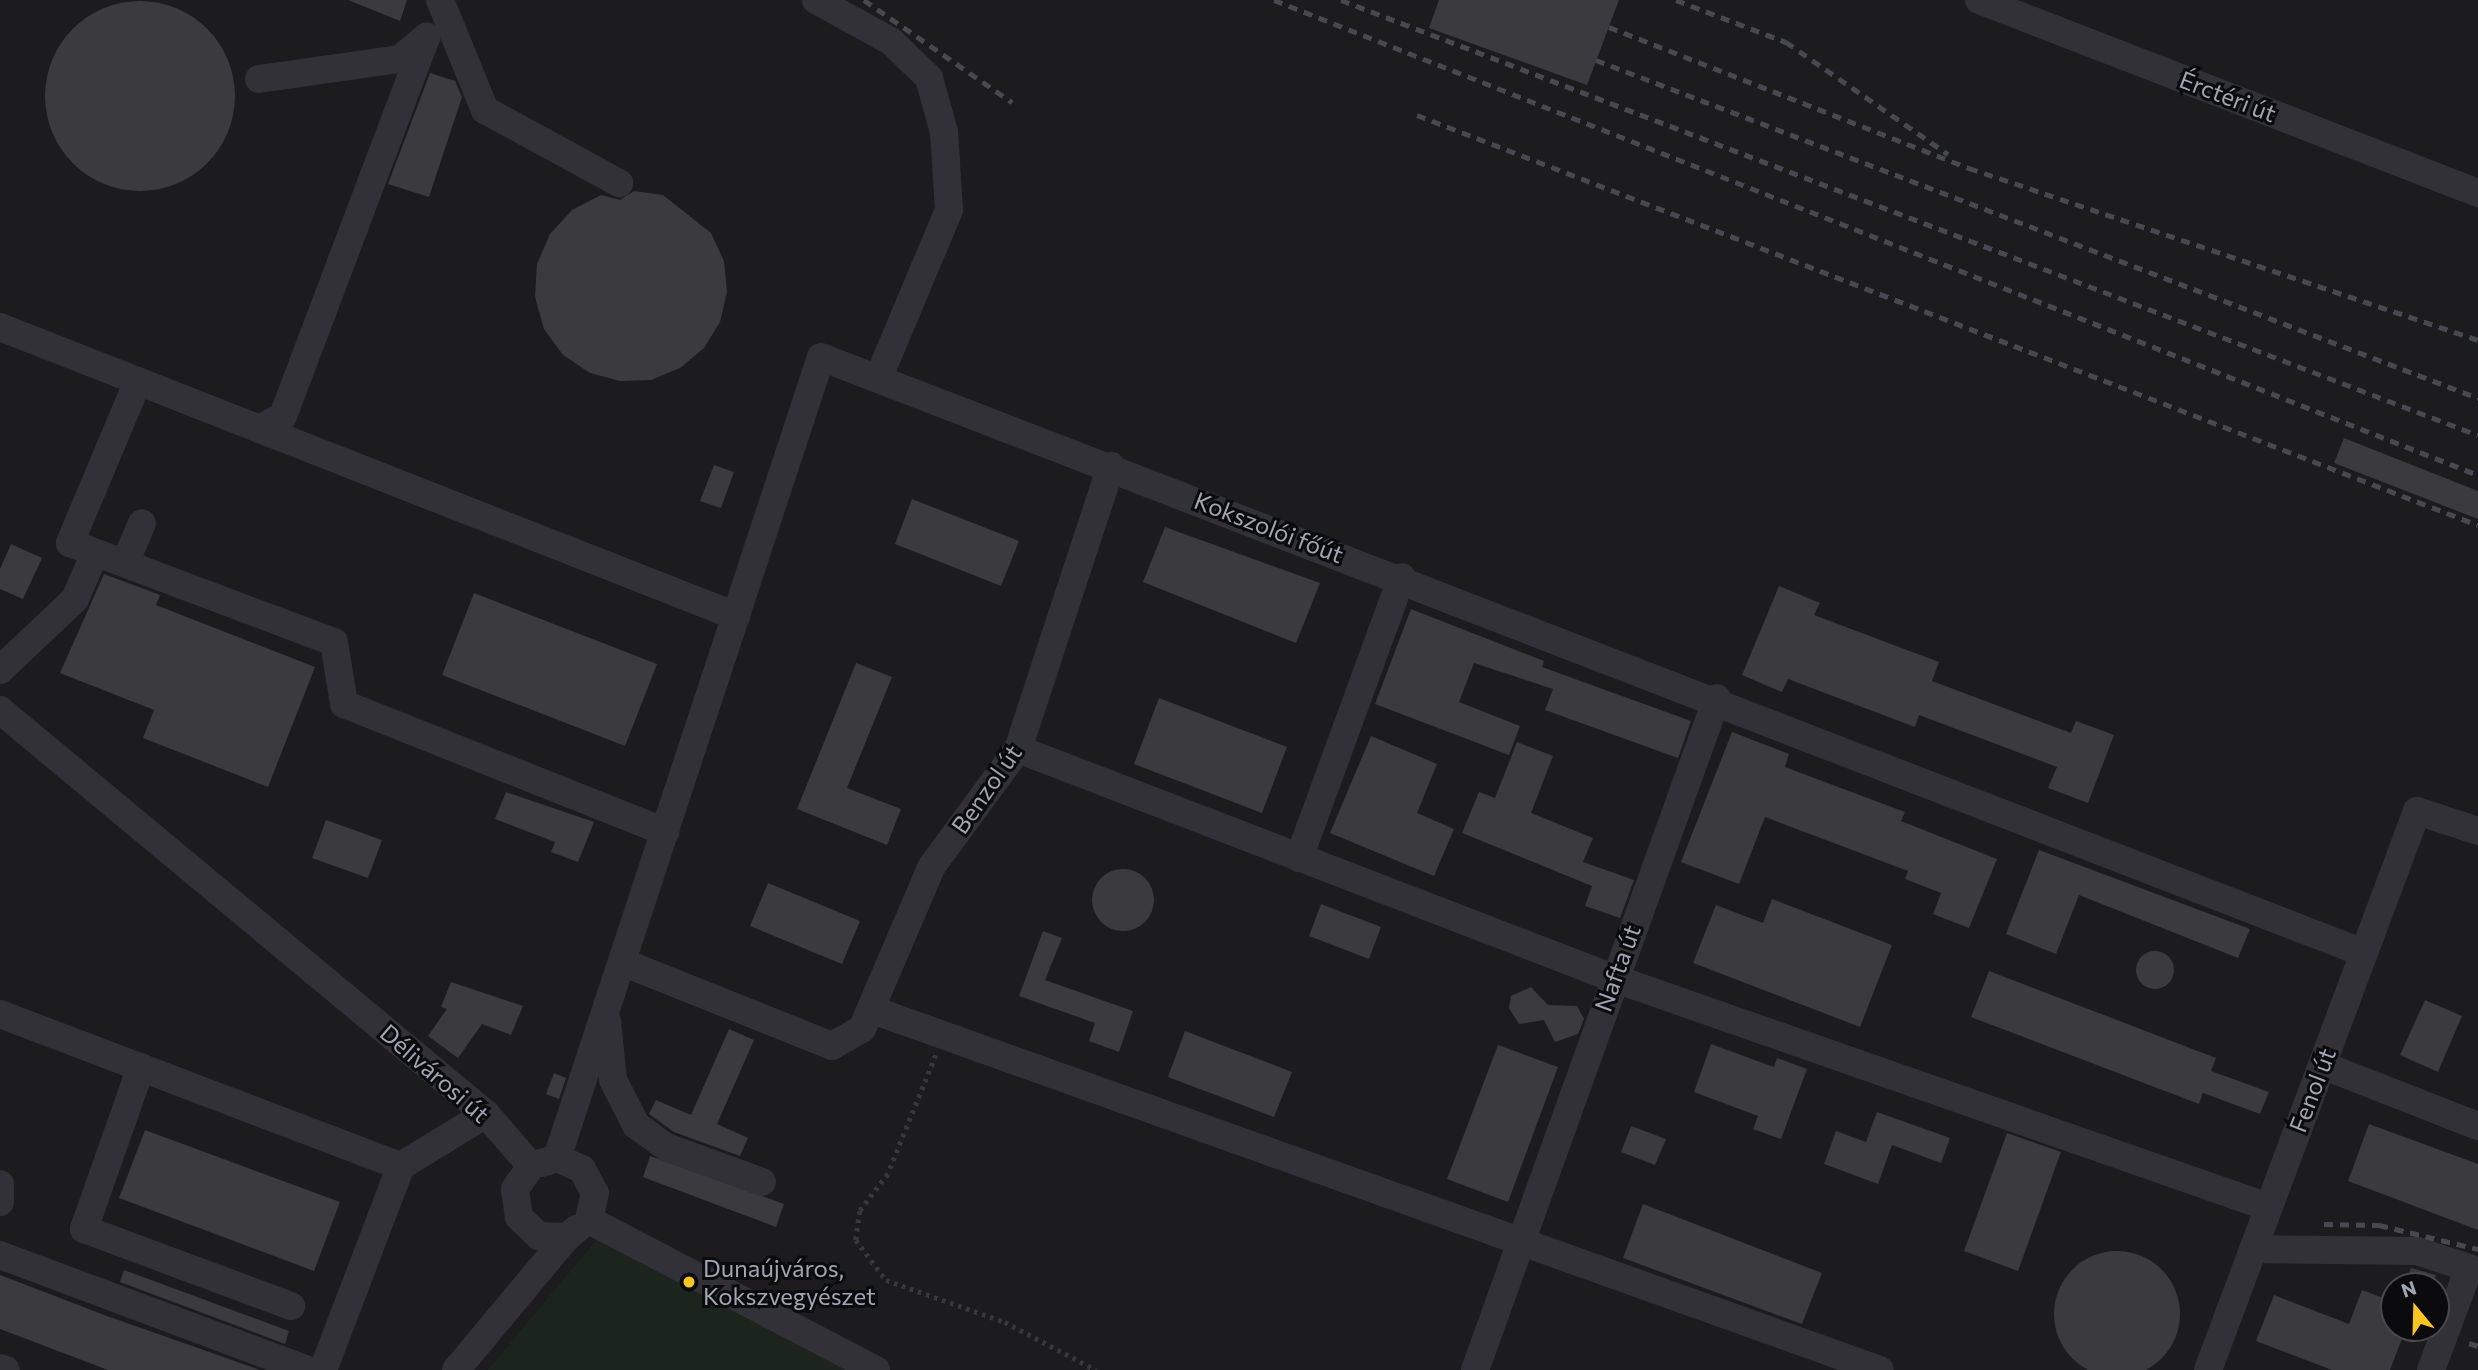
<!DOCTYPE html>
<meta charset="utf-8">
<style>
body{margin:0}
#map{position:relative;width:2478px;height:1370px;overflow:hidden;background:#101012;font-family:Commissioner,sans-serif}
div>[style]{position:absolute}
.built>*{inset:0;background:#1c1c1f}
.green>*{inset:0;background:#1c241e}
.building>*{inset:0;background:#3a3a3f}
.round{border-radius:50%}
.path>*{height:4.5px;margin-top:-2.25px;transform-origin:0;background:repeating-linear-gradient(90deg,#37383e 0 3.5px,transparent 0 8.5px)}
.minor>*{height:28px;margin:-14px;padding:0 14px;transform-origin:14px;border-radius:14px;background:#313137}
.rail>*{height:5px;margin-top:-2.5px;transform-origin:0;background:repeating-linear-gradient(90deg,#484950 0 9px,transparent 0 16px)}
.dots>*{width:19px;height:19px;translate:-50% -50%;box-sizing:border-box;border:4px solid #0b0b0d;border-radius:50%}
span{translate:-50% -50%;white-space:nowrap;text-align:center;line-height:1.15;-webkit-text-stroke:6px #0b0b0d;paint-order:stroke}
.street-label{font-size:24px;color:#a1a5b3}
.poi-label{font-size:24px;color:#a1a5b3}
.left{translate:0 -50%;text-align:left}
.north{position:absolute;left:2380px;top:1272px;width:70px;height:70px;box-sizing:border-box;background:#0b0b0d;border:2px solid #47494f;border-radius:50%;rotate:341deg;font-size:19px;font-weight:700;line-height:28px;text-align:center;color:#a1a5b3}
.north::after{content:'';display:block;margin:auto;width:24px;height:32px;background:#f8c521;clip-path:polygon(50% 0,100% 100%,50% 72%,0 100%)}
</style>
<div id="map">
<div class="built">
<div style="clip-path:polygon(evenodd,0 0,2478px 0,2478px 1370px,850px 1370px,604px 1232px,487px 1370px,0 1370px,0 0,2394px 1286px,2436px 1286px,2436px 1328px,2394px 1328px,2394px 1286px)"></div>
</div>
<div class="green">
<div style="clip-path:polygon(604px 1231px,850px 1370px,487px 1370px)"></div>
</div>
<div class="building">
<div style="clip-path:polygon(348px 0,407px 0,400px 21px)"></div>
<div style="clip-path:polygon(1439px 0,1619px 0,1587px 85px,1429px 28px)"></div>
<div class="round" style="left:45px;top:1px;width:190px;height:190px"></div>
<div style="clip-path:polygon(430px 73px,455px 81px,462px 97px,429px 197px,388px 184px)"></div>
<div style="clip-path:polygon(634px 191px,663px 195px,711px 233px,724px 261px,727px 292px,720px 322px,704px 348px,680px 368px,651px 380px,620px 381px,590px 373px,563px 355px,544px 329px,535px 297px,537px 264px,550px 234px,572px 210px,601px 195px,620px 200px)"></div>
<div style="clip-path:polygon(2344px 438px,2478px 491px,2478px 519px,2334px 463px)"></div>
<div style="clip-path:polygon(714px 465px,734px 472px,721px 508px,700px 501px)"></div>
<div style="clip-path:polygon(912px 499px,1019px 541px,1001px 586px,895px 544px)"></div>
<div style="clip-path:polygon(1165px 527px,1320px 583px,1296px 643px,1143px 582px)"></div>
<div style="clip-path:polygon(11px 544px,42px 558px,23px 599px,0 589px,0 569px)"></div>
<div style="clip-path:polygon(104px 574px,160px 595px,156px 605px,315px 667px,268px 787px,143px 738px,154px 710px,60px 673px)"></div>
<div style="clip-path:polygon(1779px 586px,1820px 603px,1814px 615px,1939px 662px,1932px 681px,2071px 733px,2076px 721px,2114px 735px,2088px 803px,2048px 788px,2057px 767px,1919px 715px,1915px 727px,1788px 679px,1782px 692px,1742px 675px)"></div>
<div style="clip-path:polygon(474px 593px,657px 664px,625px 746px,442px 675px)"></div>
<div style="clip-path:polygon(1411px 609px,1544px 661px,1542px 667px,1691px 721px,1678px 758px,1545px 710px,1553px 689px,1474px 663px,1459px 702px,1520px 726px,1509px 755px,1375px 704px)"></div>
<div style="clip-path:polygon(856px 663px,892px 677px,847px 788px,901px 809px,887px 845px,797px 809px)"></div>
<div style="clip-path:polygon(1159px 698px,1287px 747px,1262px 813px,1134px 764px)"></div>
<div style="clip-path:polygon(1732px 732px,1789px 754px,1785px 767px,1905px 812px,1901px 821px,1997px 859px,1969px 928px,1933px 914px,1941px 893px,1905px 879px,1908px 871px,1765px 817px,1739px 884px,1681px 862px)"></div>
<div style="clip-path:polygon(1371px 736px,1437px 764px,1417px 813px,1454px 829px,1434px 876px,1330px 833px)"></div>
<div style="clip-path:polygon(1517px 742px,1553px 756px,1531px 813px,1593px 838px,1583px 862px,1634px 880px,1620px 918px,1585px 906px,1592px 886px,1462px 833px,1479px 792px,1495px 798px)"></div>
<div style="clip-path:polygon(506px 792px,594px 822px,578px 862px,551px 852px,555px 842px,495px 819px)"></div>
<div style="clip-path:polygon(326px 820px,382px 840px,368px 878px,312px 858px)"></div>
<div style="clip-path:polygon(2039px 850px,2250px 929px,2238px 958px,2079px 895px,2056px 954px,2006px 934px)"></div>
<div class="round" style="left:1092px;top:869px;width:62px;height:62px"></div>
<div style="clip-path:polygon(768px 883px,860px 921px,842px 964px,750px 926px)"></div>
<div style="clip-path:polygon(1772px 899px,1892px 945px,1860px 1027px,1693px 963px,1716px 905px,1763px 923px)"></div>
<div style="clip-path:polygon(1321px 904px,1381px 927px,1369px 959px,1309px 936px)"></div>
<div style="clip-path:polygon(1043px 931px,1062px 938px,1045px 980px,1133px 1011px,1119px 1052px,1089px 1041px,1095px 1023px,1019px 996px)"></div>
<div class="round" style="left:2136px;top:951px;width:38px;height:38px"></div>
<div style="clip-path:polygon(1989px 971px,2216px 1058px,2211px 1071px,2269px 1092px,2260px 1114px,2203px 1093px,2199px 1104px,1971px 1017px)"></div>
<div style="clip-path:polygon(451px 982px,523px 1006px,511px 1035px,482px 1024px,458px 1058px,428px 1036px,447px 1009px,441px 1007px)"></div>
<div style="clip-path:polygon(1531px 987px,1548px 1005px,1577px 1006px,1584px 1019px,1578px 1034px,1555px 1042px,1544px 1020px,1519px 1024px,1509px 1008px,1511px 996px)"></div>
<div style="clip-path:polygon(2425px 1000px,2462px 1016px,2438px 1072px,2400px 1055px)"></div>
<div style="clip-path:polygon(729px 1029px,754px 1040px,717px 1124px,748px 1138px,740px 1156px,674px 1132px,649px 1114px,656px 1100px,691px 1115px)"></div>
<div style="clip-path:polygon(1185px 1031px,1292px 1072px,1274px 1117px,1168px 1077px)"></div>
<div style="clip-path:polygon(1711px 1044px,1774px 1067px,1777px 1058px,1807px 1069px,1781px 1139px,1753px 1129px,1758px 1116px,1694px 1092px)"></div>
<div style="clip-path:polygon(1498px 1045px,1558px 1067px,1508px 1202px,1447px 1179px)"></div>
<div style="clip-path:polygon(554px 1073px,566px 1078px,559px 1099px,546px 1094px)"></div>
<div style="clip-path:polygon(1877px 1112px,1950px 1138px,1941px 1163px,1892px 1145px,1878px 1184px,1824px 1164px,1836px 1131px,1866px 1142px)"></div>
<div style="clip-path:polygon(2369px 1124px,2478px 1164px,2478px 1230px,2348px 1181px)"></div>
<div style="clip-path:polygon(1631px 1126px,1666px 1139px,1655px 1165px,1621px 1152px)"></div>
<div style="clip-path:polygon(145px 1130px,340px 1202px,314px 1271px,119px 1198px)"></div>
<div style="clip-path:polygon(2007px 1133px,2061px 1152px,2018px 1271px,1964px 1251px)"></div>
<div style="clip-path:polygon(650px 1156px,784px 1204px,776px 1227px,643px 1177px)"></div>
<div style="clip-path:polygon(1643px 1204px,1822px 1273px,1802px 1324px,1623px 1258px)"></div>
<div class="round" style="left:2054px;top:1251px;width:126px;height:126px"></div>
<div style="clip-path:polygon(2411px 1268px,2436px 1275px,2432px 1286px,2404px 1286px)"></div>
<div style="clip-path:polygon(124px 1270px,289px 1331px,285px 1344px,120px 1282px)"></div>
<div style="clip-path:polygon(0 1275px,107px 1316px,260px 1370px,108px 1370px,0 1329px)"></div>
<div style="clip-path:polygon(2362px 1290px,2394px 1302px,2394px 1328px,2406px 1328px,2390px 1370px,2332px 1370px,2256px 1341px,2274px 1295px,2349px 1324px)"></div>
</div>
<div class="path">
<div style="left:936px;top:1055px;width:128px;rotate:112deg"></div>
<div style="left:888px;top:1174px;width:46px;rotate:127.1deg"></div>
<div style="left:860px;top:1211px;width:29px;rotate:98deg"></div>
<div style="left:856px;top:1240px;width:50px;rotate:53.1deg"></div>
<div style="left:886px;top:1280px;width:126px;rotate:19.4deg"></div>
<div style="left:1005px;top:1322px;width:103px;rotate:27.8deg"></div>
</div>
<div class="minor">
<div style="left:440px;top:0;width:119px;rotate:67.8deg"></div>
<div style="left:485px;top:110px;width:153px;rotate:28.6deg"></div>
<div style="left:816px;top:0;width:87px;rotate:28.9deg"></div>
<div style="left:892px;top:42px;width:52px;rotate:44.2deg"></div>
<div style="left:929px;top:78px;width:56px;rotate:74.5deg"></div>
<div style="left:944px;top:132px;width:78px;rotate:86.3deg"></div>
<div style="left:949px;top:210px;width:183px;rotate:112.8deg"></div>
<div style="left:1979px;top:0;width:535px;rotate:21.15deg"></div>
<div style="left:259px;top:79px;width:142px;rotate:-8.1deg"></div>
<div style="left:400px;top:59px;width:35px;rotate:-40deg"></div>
<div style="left:0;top:327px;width:791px;rotate:21.44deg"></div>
<div style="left:138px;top:381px;width:176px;rotate:112.8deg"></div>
<div style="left:70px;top:543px;width:282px;rotate:20.6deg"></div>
<div style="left:334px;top:642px;width:63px;rotate:80.8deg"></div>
<div style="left:344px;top:704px;width:346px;rotate:21.7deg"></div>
<div style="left:259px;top:429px;width:27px;rotate:-28deg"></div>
<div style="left:283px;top:416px;width:405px;rotate:-69.3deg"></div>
<div style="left:125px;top:563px;width:43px;rotate:-67deg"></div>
<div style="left:0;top:670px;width:103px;rotate:-43.4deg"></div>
<div style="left:75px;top:599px;width:50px;rotate:-66.5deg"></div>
<div style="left:0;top:710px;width:632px;rotate:39.74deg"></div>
<div style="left:486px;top:1114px;width:69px;rotate:49.1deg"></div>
<div style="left:1018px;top:749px;width:638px;rotate:21.05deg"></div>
<div style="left:1613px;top:978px;width:694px;rotate:19.27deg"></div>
<div style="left:1299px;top:858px;width:299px;rotate:-69.9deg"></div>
<div style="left:622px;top:962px;width:226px;rotate:21.8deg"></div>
<div style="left:832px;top:1046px;width:34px;rotate:-30deg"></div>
<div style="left:862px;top:1029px;width:177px;rotate:-66.8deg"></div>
<div style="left:932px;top:866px;width:145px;rotate:-53.7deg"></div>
<div style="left:1018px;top:749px;width:298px;rotate:-71.8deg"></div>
<div style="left:873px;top:1010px;width:1069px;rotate:19.67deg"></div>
<div style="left:0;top:1014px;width:429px;rotate:20.8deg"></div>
<div style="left:401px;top:1166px;width:100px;rotate:-31.5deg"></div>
<div style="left:607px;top:1021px;width:59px;rotate:84.2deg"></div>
<div style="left:613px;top:1080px;width:51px;rotate:62.9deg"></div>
<div style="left:636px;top:1125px;width:37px;rotate:36deg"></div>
<div style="left:666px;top:1147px;width:102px;rotate:20deg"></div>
<div style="left:2322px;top:1065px;width:168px;rotate:21.4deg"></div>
<div style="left:141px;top:1067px;width:172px;rotate:109.4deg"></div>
<div style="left:84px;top:1229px;width:221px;rotate:20.4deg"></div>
<div style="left:557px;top:1158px;width:843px;rotate:-71.76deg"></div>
<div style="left:821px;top:357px;width:1654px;rotate:21.12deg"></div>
<div style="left:541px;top:1163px;width:17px;rotate:-17deg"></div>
<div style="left:557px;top:1158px;width:27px;rotate:24deg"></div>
<div style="left:582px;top:1169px;width:27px;rotate:62deg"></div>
<div style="left:595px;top:1193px;width:28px;rotate:103deg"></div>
<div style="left:531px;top:1166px;width:28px;rotate:125deg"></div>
<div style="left:515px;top:1189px;width:28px;rotate:82deg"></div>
<div style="left:519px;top:1217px;width:28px;rotate:44deg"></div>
<div style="left:539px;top:1236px;width:28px;rotate:2deg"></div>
<div style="left:567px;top:1237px;width:14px;rotate:-39deg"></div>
<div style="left:0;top:1184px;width:18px;rotate:90deg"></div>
<div style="left:589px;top:1220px;width:324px;rotate:27.6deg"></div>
<div style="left:2253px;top:1249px;width:164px;rotate:0.7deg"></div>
<div style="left:2417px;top:1251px;width:55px;rotate:18.1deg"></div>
<div style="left:2469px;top:1268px;width:109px;rotate:110.4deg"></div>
<div style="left:0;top:1255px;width:329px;rotate:20.5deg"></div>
<div style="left:0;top:1368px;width:6px;rotate:18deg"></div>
<div style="left:323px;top:1370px;width:218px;rotate:-69.1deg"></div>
<div style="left:456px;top:1370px;width:173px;rotate:-50.2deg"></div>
<div style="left:1475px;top:1370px;width:714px;rotate:-70.2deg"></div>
<div style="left:2208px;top:1370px;width:597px;rotate:-69.5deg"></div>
<div style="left:2417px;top:811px;width:64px;rotate:18.2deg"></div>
</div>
<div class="rail">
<div style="left:864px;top:0;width:180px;rotate:34.6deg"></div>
<div style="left:1274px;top:0;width:1294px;rotate:21.53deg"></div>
<div style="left:1341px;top:0;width:1217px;rotate:20.94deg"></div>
<div style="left:1676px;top:0;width:118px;rotate:20.9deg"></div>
<div style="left:1786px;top:42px;width:197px;rotate:34.7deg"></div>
<div style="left:1609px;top:27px;width:387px;rotate:21.4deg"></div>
<div style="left:1969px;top:168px;width:537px;rotate:18.67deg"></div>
<div style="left:1596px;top:60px;width:945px;rotate:20.97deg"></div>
<div style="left:1417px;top:115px;width:1137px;rotate:21.13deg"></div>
<div style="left:2324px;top:1224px;width:55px;rotate:1deg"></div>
<div style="left:2379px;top:1225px;width:102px;rotate:13.6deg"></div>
<div style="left:2469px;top:1343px;width:9px;rotate:18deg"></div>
</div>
<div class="dots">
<div style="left:689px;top:1282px;background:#f8c521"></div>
</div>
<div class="street-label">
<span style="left:2228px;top:96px;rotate:21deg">Érctéri út</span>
<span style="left:1269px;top:527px;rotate:21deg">Kokszolói főút</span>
<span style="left:986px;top:789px;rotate:-55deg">Benzol út</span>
<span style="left:1617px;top:968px;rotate:-70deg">Nafta út</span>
<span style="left:435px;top:1073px;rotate:41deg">Délivárosi út</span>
<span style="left:2312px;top:1090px;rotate:-69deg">Fenol út</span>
</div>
<div class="poi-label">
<span class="left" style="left:703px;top:1282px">Dunaújváros,<br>Kokszvegyészet</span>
</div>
<div class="north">N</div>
</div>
